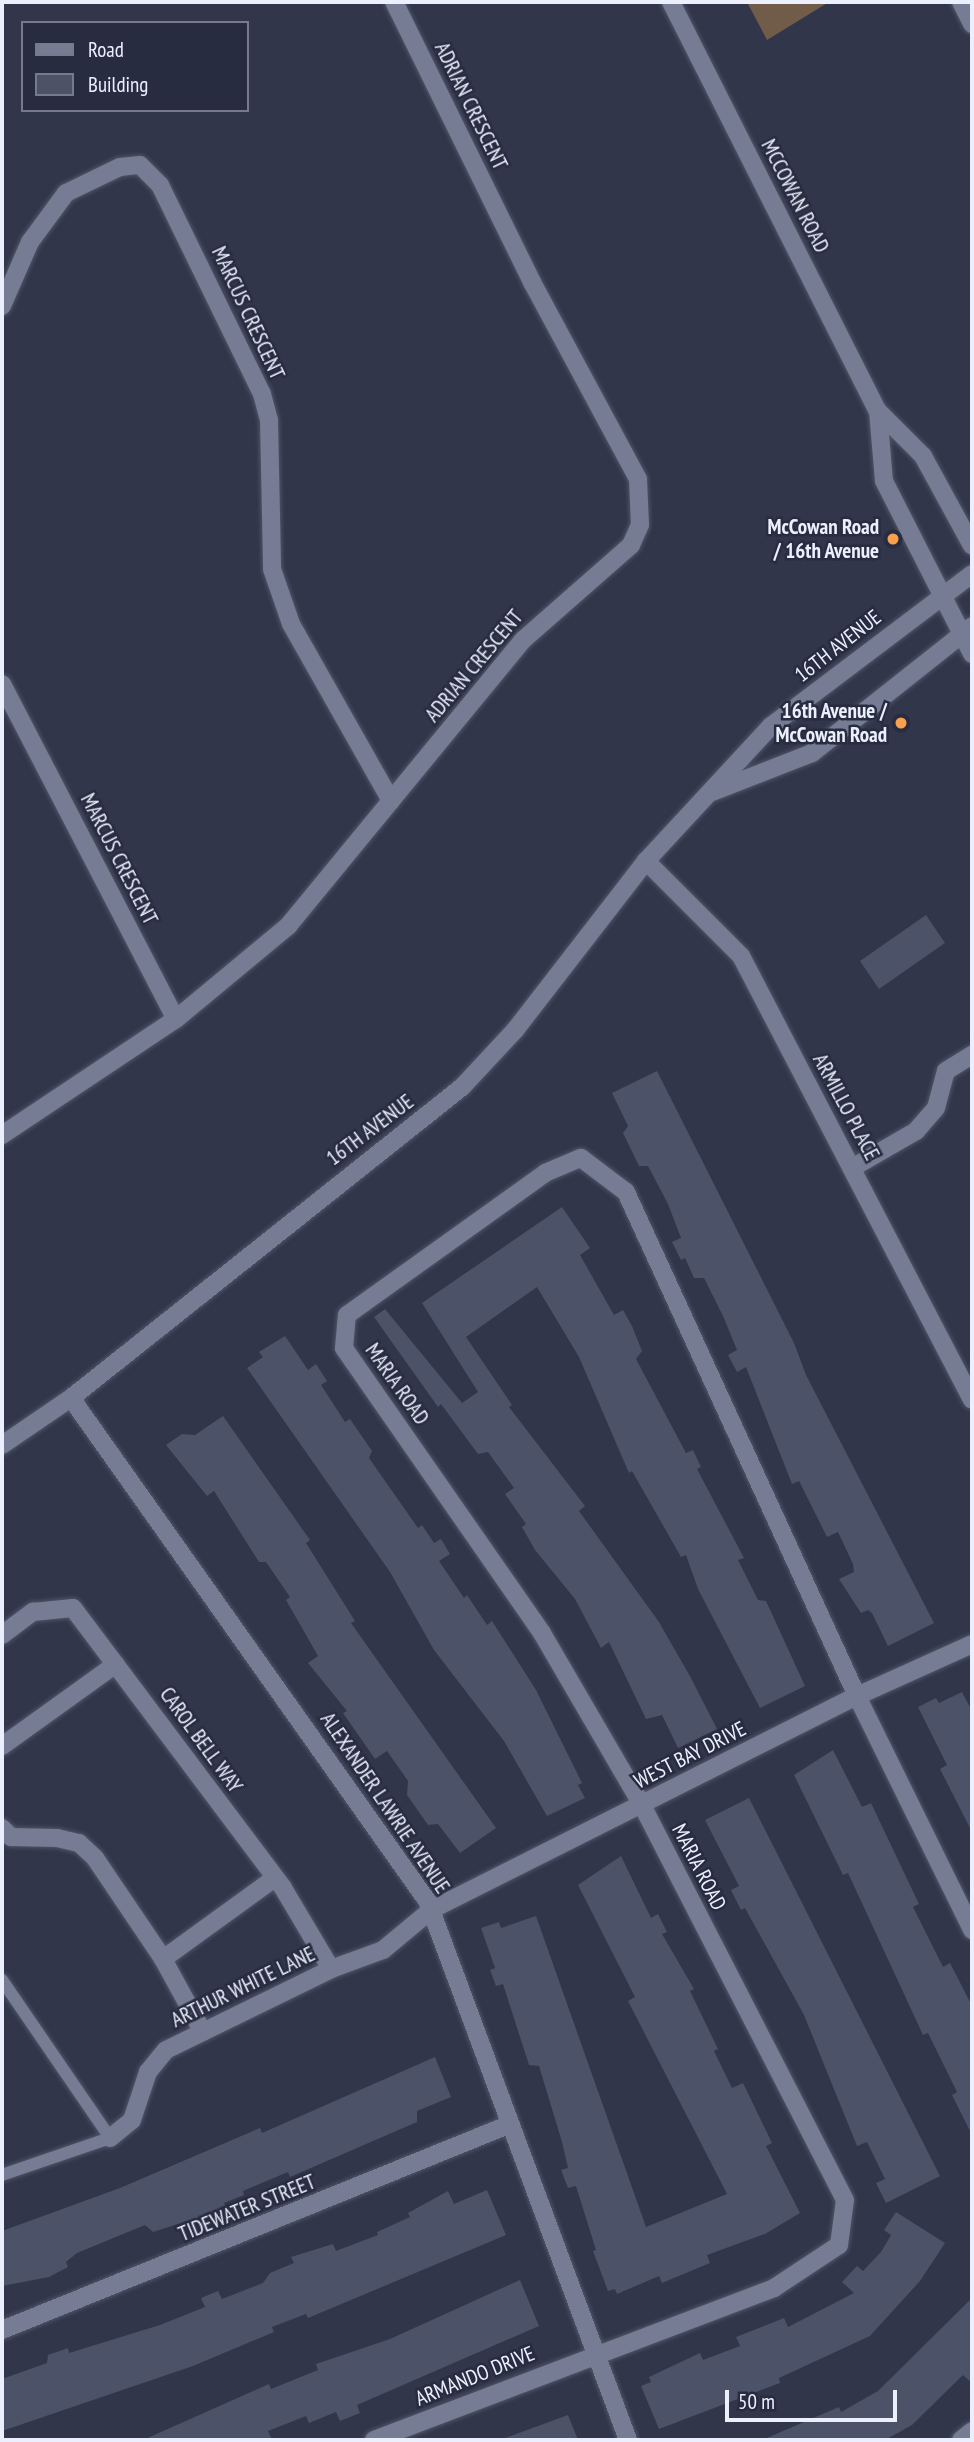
<!DOCTYPE html>
<style>
body{margin:0}
#map{position:relative;width:974px;height:2442px;overflow:hidden;background:#31364b;font-family:"PT Sans Narrow",sans-serif}
div>[style]{position:absolute}
.green>*{inset:0;background:#715b49}
.building>*{inset:0;background:#4c5268}
.roads{filter:drop-shadow(0 0 2px #505465) drop-shadow(0 0 2px #505465)}
.lane>*{height:12px;margin:-6px;padding:0 6px;transform-origin:6px;border-radius:6px;background:#767c94}
.street>*{height:18px;margin:-9px;padding:0 9px;transform-origin:9px;border-radius:9px;background:#767c94}
.secondary>*{height:18px;margin:-9px;padding:0 9px;transform-origin:9px;border-radius:9px;background:#767c94}
.dots>*{width:19px;height:19px;translate:-50% -50%;box-sizing:border-box;border:4px solid #272c40;border-radius:50%}
span{translate:-50% -50%;white-space:nowrap;text-align:center;line-height:1.15;-webkit-text-stroke:5px #272c40;paint-order:stroke}
.street-label{font-size:21px;color:#eceffd}
.poi-label{font-size:21px;color:#eceffd;font-weight:700}
.right{translate:-100% -50%;text-align:right}
.frame{position:absolute;inset:0;border:4px solid #eceffd;pointer-events:none}
.legend{position:absolute;left:21px;top:21px;width:228px;height:91px;box-sizing:border-box;background:#272c40;border:2px solid #767a8c;margin:0;padding:9px 12px;list-style:none;font-size:21px;color:#eceffd}
.legend li{display:flex;align-items:center;gap:14px;height:35px}
.legend b{width:35px;border:2px solid #767a8c}
.scale{position:absolute;left:725px;top:2390px;width:172px;height:32px;box-sizing:border-box;border:4px solid #eceffd;border-top:0;padding-left:9px;font-size:21px;line-height:24px;white-space:nowrap;color:#eceffd;-webkit-text-stroke:5px #272c40;paint-order:stroke}
</style>
<div id="map">
<div class="green">
<div style="clip-path:polygon(747px 2px,829px 2px,767px 40px)"></div>
</div>
<div class="building">
<div style="clip-path:polygon(926px 915px,945px 943px,879px 989px,860px 961px)"></div>
<div style="clip-path:polygon(657px 1071px,794px 1343px,806px 1375px,934px 1623px,888px 1646px,872px 1613px,868px 1610px,861px 1613px,839px 1579px,854px 1572px,853px 1564px,838px 1532px,827px 1537px,799px 1481px,792px 1484px,746px 1367px,737px 1372px,728px 1355px,737px 1350px,723px 1316px,704px 1278px,694px 1278px,685px 1258px,681px 1260px,672px 1242px,681px 1238px,668px 1204px,648px 1166px,639px 1166px,623px 1133px,628px 1126px,612px 1093px)"></div>
<div style="clip-path:polygon(562px 1207px,590px 1248px,580px 1255px,614px 1315px,623px 1310px,632px 1326px,642px 1351px,636px 1359px,686px 1453px,693px 1450px,701px 1467px,697px 1469px,744px 1558px,738px 1560px,758px 1600px,766px 1601px,805px 1686px,760px 1708px,698px 1589px,686px 1555px,681px 1557px,632px 1471px,629px 1473px,579px 1357px,537px 1287px,466px 1337px,512px 1405px,509px 1407px,585px 1506px,579px 1511px,659px 1622px,691px 1678px,717px 1729px,678px 1748px,662px 1715px,646px 1719px,609px 1642px,601px 1648px,575px 1599px,535px 1550px,522px 1527px,526px 1524px,505px 1494px,514px 1488px,488px 1452px,478px 1454px,441px 1404px,438px 1407px,374px 1317px,385px 1309px,462px 1403px,478px 1392px,422px 1303px)"></div>
<div style="clip-path:polygon(285px 1336px,308px 1370px,316px 1364px,327px 1381px,321px 1385px,345px 1422px,350px 1419px,372px 1451px,369px 1458px,418px 1528px,422px 1525px,434px 1543px,441px 1539px,450px 1554px,439px 1561px,464px 1598px,467px 1595px,487px 1625px,492px 1621px,536px 1690px,582px 1783px,578px 1785px,585px 1798px,547px 1816px,504px 1741px,434px 1650px,390px 1572px,247px 1368px,263px 1357px,259px 1352px)"></div>
<div style="clip-path:polygon(223px 1416px,310px 1540px,306px 1543px,355px 1621px,351px 1623px,496px 1828px,460px 1853px,438px 1824px,428px 1825px,407px 1795px,408px 1781px,387px 1751px,375px 1759px,343px 1713px,347px 1711px,308px 1663px,318px 1656px,286px 1600px,290px 1597px,266px 1562px,259px 1562px,214px 1491px,207px 1496px,166px 1445px,182px 1434px,195px 1435px)"></div>
<div style="clip-path:polygon(962px 1692px,972px 1711px,972px 1832px,940px 1769px,947px 1765px,918px 1707px,936px 1698px,939px 1703px)"></div>
<div style="clip-path:polygon(833px 1750px,862px 1807px,871px 1803px,919px 1904px,913px 1907px,943px 1967px,950px 1963px,972px 2006px,972px 2135px,952px 2095px,957px 2092px,928px 2033px,923px 2035px,848px 1873px,843px 1875px,794px 1775px)"></div>
<div style="clip-path:polygon(749px 1798px,940px 2176px,886px 2203px,876px 2183px,885px 2179px,867px 2142px,857px 2146px,804px 2015px,745px 1908px,741px 1910px,731px 1890px,739px 1886px,705px 1820px)"></div>
<div style="clip-path:polygon(621px 1856px,651px 1918px,658px 1914px,667px 1932px,662px 1934px,694px 1989px,690px 1991px,718px 2049px,714px 2051px,732px 2088px,743px 2083px,772px 2143px,766px 2146px,800px 2213px,765px 2234px,707px 2255px,710px 2263px,662px 2283px,659px 2276px,617px 2294px,615px 2289px,608px 2291px,593px 2251px,596px 2250px,576px 2186px,568px 2188px,561px 2170px,568px 2168px,562px 2142px,539px 2066px,529px 2065px,503px 1984px,496px 1986px,490px 1970px,495px 1968px,481px 1928px,499px 1922px,501px 1928px,536px 1916px,646px 2227px,727px 2194px,628px 2001px,635px 1997px,578px 1885px)"></div>
<div style="clip-path:polygon(435px 2057px,451px 2097px,417px 2111px,417px 2122px,290px 2177px,288px 2172px,243px 2191px,244px 2195px,224px 2203px,226px 2207px,209px 2214px,153px 2232px,145px 2225px,77px 2253px,66px 2262px,68px 2267px,49px 2277px,2px 2286px,2px 2231px,120px 2188px,260px 2128px,262px 2133px)"></div>
<div style="clip-path:polygon(487px 2190px,506px 2235px,308px 2318px,306px 2314px,272px 2327px,274px 2332px,193px 2366px,2px 2431px,2px 2379px,47px 2363px,48px 2355px,68px 2348px,69px 2353px,160px 2325px,205px 2307px,201px 2298px,218px 2291px,222px 2299px,263px 2283px,270px 2273px,294px 2263px,291px 2257px,333px 2244px,336px 2251px,378px 2235px,377px 2232px,410px 2217px,408px 2213px,448px 2191px,454px 2204px)"></div>
<div style="clip-path:polygon(896px 2212px,945px 2243px,920px 2281px,870px 2336px,779px 2378px,780px 2383px,659px 2429px,641px 2386px,651px 2382px,649px 2377px,700px 2353px,703px 2360px,740px 2346px,736px 2337px,784px 2318px,788px 2327px,854px 2293px,842px 2282px,857px 2266px,863px 2271px,881px 2252px,891px 2235px,884px 2230px)"></div>
<div style="clip-path:polygon(520px 2280px,539px 2326px,357px 2405px,360px 2413px,340px 2421px,336px 2412px,309px 2423px,306px 2416px,268px 2431px,272px 2440px,143px 2440px,269px 2384px,271px 2389px,318px 2370px,316px 2364px,390px 2339px)"></div>
<div style="clip-path:polygon(972px 2298px,972px 2383px,963px 2375px,912px 2425px,885px 2440px,762px 2440px,839px 2407px,841px 2412px,878px 2391px)"></div>
<div style="clip-path:polygon(568px 2415px,578px 2440px,505px 2440px,505px 2438px)"></div>
</div>
<div class="roads">
<div class="lane">
<div style="left:2px;top:1980px;width:191px;rotate:55.6deg"></div>
<div style="left:110px;top:2138px;width:114px;rotate:161.1deg"></div>
</div>
<div class="street">
<div style="left:961px;top:2px;width:25px;rotate:63deg"></div>
<div style="left:2px;top:306px;width:70px;rotate:-66.4deg"></div>
<div style="left:30px;top:242px;width:61px;rotate:-53.7deg"></div>
<div style="left:66px;top:193px;width:60px;rotate:-25.7deg"></div>
<div style="left:120px;top:167px;width:20px;rotate:-6deg"></div>
<div style="left:140px;top:165px;width:28px;rotate:45deg"></div>
<div style="left:160px;top:185px;width:233px;rotate:64deg"></div>
<div style="left:262px;top:394px;width:27px;rotate:75deg"></div>
<div style="left:269px;top:420px;width:149px;rotate:88.8deg"></div>
<div style="left:272px;top:569px;width:58px;rotate:70.9deg"></div>
<div style="left:291px;top:624px;width:203px;rotate:60.5deg"></div>
<div style="left:2px;top:684px;width:377px;rotate:62.6deg"></div>
<div style="left:646px;top:861px;width:134px;rotate:45deg"></div>
<div style="left:741px;top:956px;width:500px;rotate:62.5deg"></div>
<div style="left:2px;top:1135px;width:209px;rotate:-33.7deg"></div>
<div style="left:176px;top:1019px;width:146px;rotate:-39.7deg"></div>
<div style="left:288px;top:926px;width:370px;rotate:-50.6deg"></div>
<div style="left:523px;top:640px;width:144px;rotate:-41.3deg"></div>
<div style="left:631px;top:545px;width:22px;rotate:-66deg"></div>
<div style="left:640px;top:525px;width:46px;rotate:-92.5deg"></div>
<div style="left:638px;top:479px;width:224px;rotate:-118.3deg"></div>
<div style="left:532px;top:282px;width:312px;rotate:-116.2deg"></div>
<div style="left:852px;top:1168px;width:74px;rotate:-30deg"></div>
<div style="left:916px;top:1131px;width:30px;rotate:-49deg"></div>
<div style="left:936px;top:1108px;width:38px;rotate:-75deg"></div>
<div style="left:946px;top:1071px;width:31px;rotate:-32deg"></div>
<div style="left:71px;top:1398px;width:618px;rotate:54.69deg"></div>
<div style="left:428px;top:1902px;width:574px;rotate:69.61deg"></div>
<div style="left:2px;top:1635px;width:39px;rotate:-37deg"></div>
<div style="left:33px;top:1612px;width:40px;rotate:-5.7deg"></div>
<div style="left:73px;top:1608px;width:350px;rotate:53.1deg"></div>
<div style="left:283px;top:1888px;width:94px;rotate:59.3deg"></div>
<div style="left:2px;top:1746px;width:140px;rotate:-35.7deg"></div>
<div style="left:2px;top:1828px;width:13px;rotate:45deg"></div>
<div style="left:11px;top:1837px;width:46px;rotate:1.2deg"></div>
<div style="left:57px;top:1838px;width:23px;rotate:13deg"></div>
<div style="left:79px;top:1843px;width:22px;rotate:43deg"></div>
<div style="left:95px;top:1858px;width:122px;rotate:56deg"></div>
<div style="left:163px;top:1959px;width:83px;rotate:61.3deg"></div>
<div style="left:163px;top:1959px;width:138px;rotate:-35.9deg"></div>
<div style="left:110px;top:2138px;width:28px;rotate:-39deg"></div>
<div style="left:132px;top:2120px;width:51px;rotate:-71.6deg"></div>
<div style="left:148px;top:2072px;width:28px;rotate:-51deg"></div>
<div style="left:166px;top:2050px;width:184px;rotate:-26.1deg"></div>
<div style="left:331px;top:1969px;width:55px;rotate:-20.1deg"></div>
<div style="left:383px;top:1950px;width:62px;rotate:-39.8deg"></div>
<div style="left:431px;top:1910px;width:477px;rotate:-26.7deg"></div>
<div style="left:857px;top:1696px;width:126px;rotate:-24.3deg"></div>
<div style="left:2px;top:2330px;width:546px;rotate:-22.05deg"></div>
<div style="left:374px;top:2440px;width:428px;rotate:-20.8deg"></div>
<div style="left:774px;top:2288px;width:78px;rotate:-33.5deg"></div>
<div style="left:839px;top:2245px;width:45px;rotate:-82.4deg"></div>
<div style="left:845px;top:2200px;width:444px;rotate:-117.2deg"></div>
<div style="left:642px;top:1805px;width:199px;rotate:-120.2deg"></div>
<div style="left:542px;top:1633px;width:347px;rotate:-124.8deg"></div>
<div style="left:344px;top:1348px;width:33px;rotate:-85deg"></div>
<div style="left:347px;top:1315px;width:244px;rotate:-35.6deg"></div>
<div style="left:545px;top:1173px;width:39px;rotate:-23deg"></div>
<div style="left:581px;top:1158px;width:56px;rotate:37.1deg"></div>
<div style="left:626px;top:1192px;width:554px;rotate:65.38deg"></div>
<div style="left:857px;top:1696px;width:261px;rotate:63.8deg"></div>
<div style="left:961px;top:2440px;width:14px;rotate:-39deg"></div>
</div>
<div class="secondary">
<div style="left:671px;top:2px;width:458px;rotate:63.2deg"></div>
<div style="left:878px;top:411px;width:64px;rotate:45deg"></div>
<div style="left:923px;top:456px;width:102px;rotate:61.4deg"></div>
<div style="left:878px;top:411px;width:70px;rotate:85.1deg"></div>
<div style="left:884px;top:481px;width:194px;rotate:63deg"></div>
<div style="left:712px;top:792px;width:107px;rotate:-21.3deg"></div>
<div style="left:812px;top:753px;width:204px;rotate:-38.4deg"></div>
<div style="left:2px;top:1445px;width:83px;rotate:-34.3deg"></div>
<div style="left:71px;top:1398px;width:500px;rotate:-38.5deg"></div>
<div style="left:462px;top:1087px;width:79px;rotate:-47deg"></div>
<div style="left:516px;top:1029px;width:212px;rotate:-52.3deg"></div>
<div style="left:646px;top:861px;width:184px;rotate:-47.2deg"></div>
<div style="left:771px;top:726px;width:252px;rotate:-37.1deg"></div>
</div>
</div>
<div class="dots">
<div style="left:893px;top:539px;background:#f9a04c"></div>
<div style="left:901px;top:723px;background:#f9a04c"></div>
</div>
<div class="street-label">
<span style="left:471px;top:106px;rotate:64deg">ADRIAN CRESCENT</span>
<span style="left:795px;top:196px;rotate:63deg">MCCOWAN ROAD</span>
<span style="left:248px;top:313px;rotate:65deg">MARCUS CRESCENT</span>
<span style="left:838px;top:646px;rotate:-38deg">16TH AVENUE</span>
<span style="left:474px;top:666px;rotate:-50deg">ADRIAN CRESCENT</span>
<span style="left:119px;top:859px;rotate:63deg">MARCUS CRESCENT</span>
<span style="left:846px;top:1107px;rotate:62deg">ARMILLO PLACE</span>
<span style="left:370px;top:1130px;rotate:-37deg">16TH AVENUE</span>
<span style="left:397px;top:1384px;rotate:55deg">MARIA ROAD</span>
<span style="left:201px;top:1740px;rotate:54deg">CAROL BELL WAY</span>
<span style="left:690px;top:1755px;rotate:-27deg">WEST BAY DRIVE</span>
<span style="left:385px;top:1803px;rotate:56deg">ALEXANDER LAWRIE AVENUE</span>
<span style="left:699px;top:1867px;rotate:63deg">MARIA ROAD</span>
<span style="left:243px;top:1987px;rotate:-26deg">ARTHUR WHITE LANE</span>
<span style="left:247px;top:2208px;rotate:-22deg">TIDEWATER STREET</span>
<span style="left:475px;top:2376px;rotate:-22deg">ARMANDO DRIVE</span>
</div>
<div class="poi-label">
<span class="right" style="left:879px;top:539px">McCowan Road<br>/ 16th Avenue</span>
<span class="right" style="left:887px;top:723px">16th Avenue /<br>McCowan Road</span>
</div>
<div class="frame"></div>
<ul class="legend">
<li><b style="height:9px;background:#767c94"></b>Road</li>
<li><b style="height:19px;background:#4c5268"></b>Building</li>
</ul>
<div class="scale">50 m</div>
</div>
